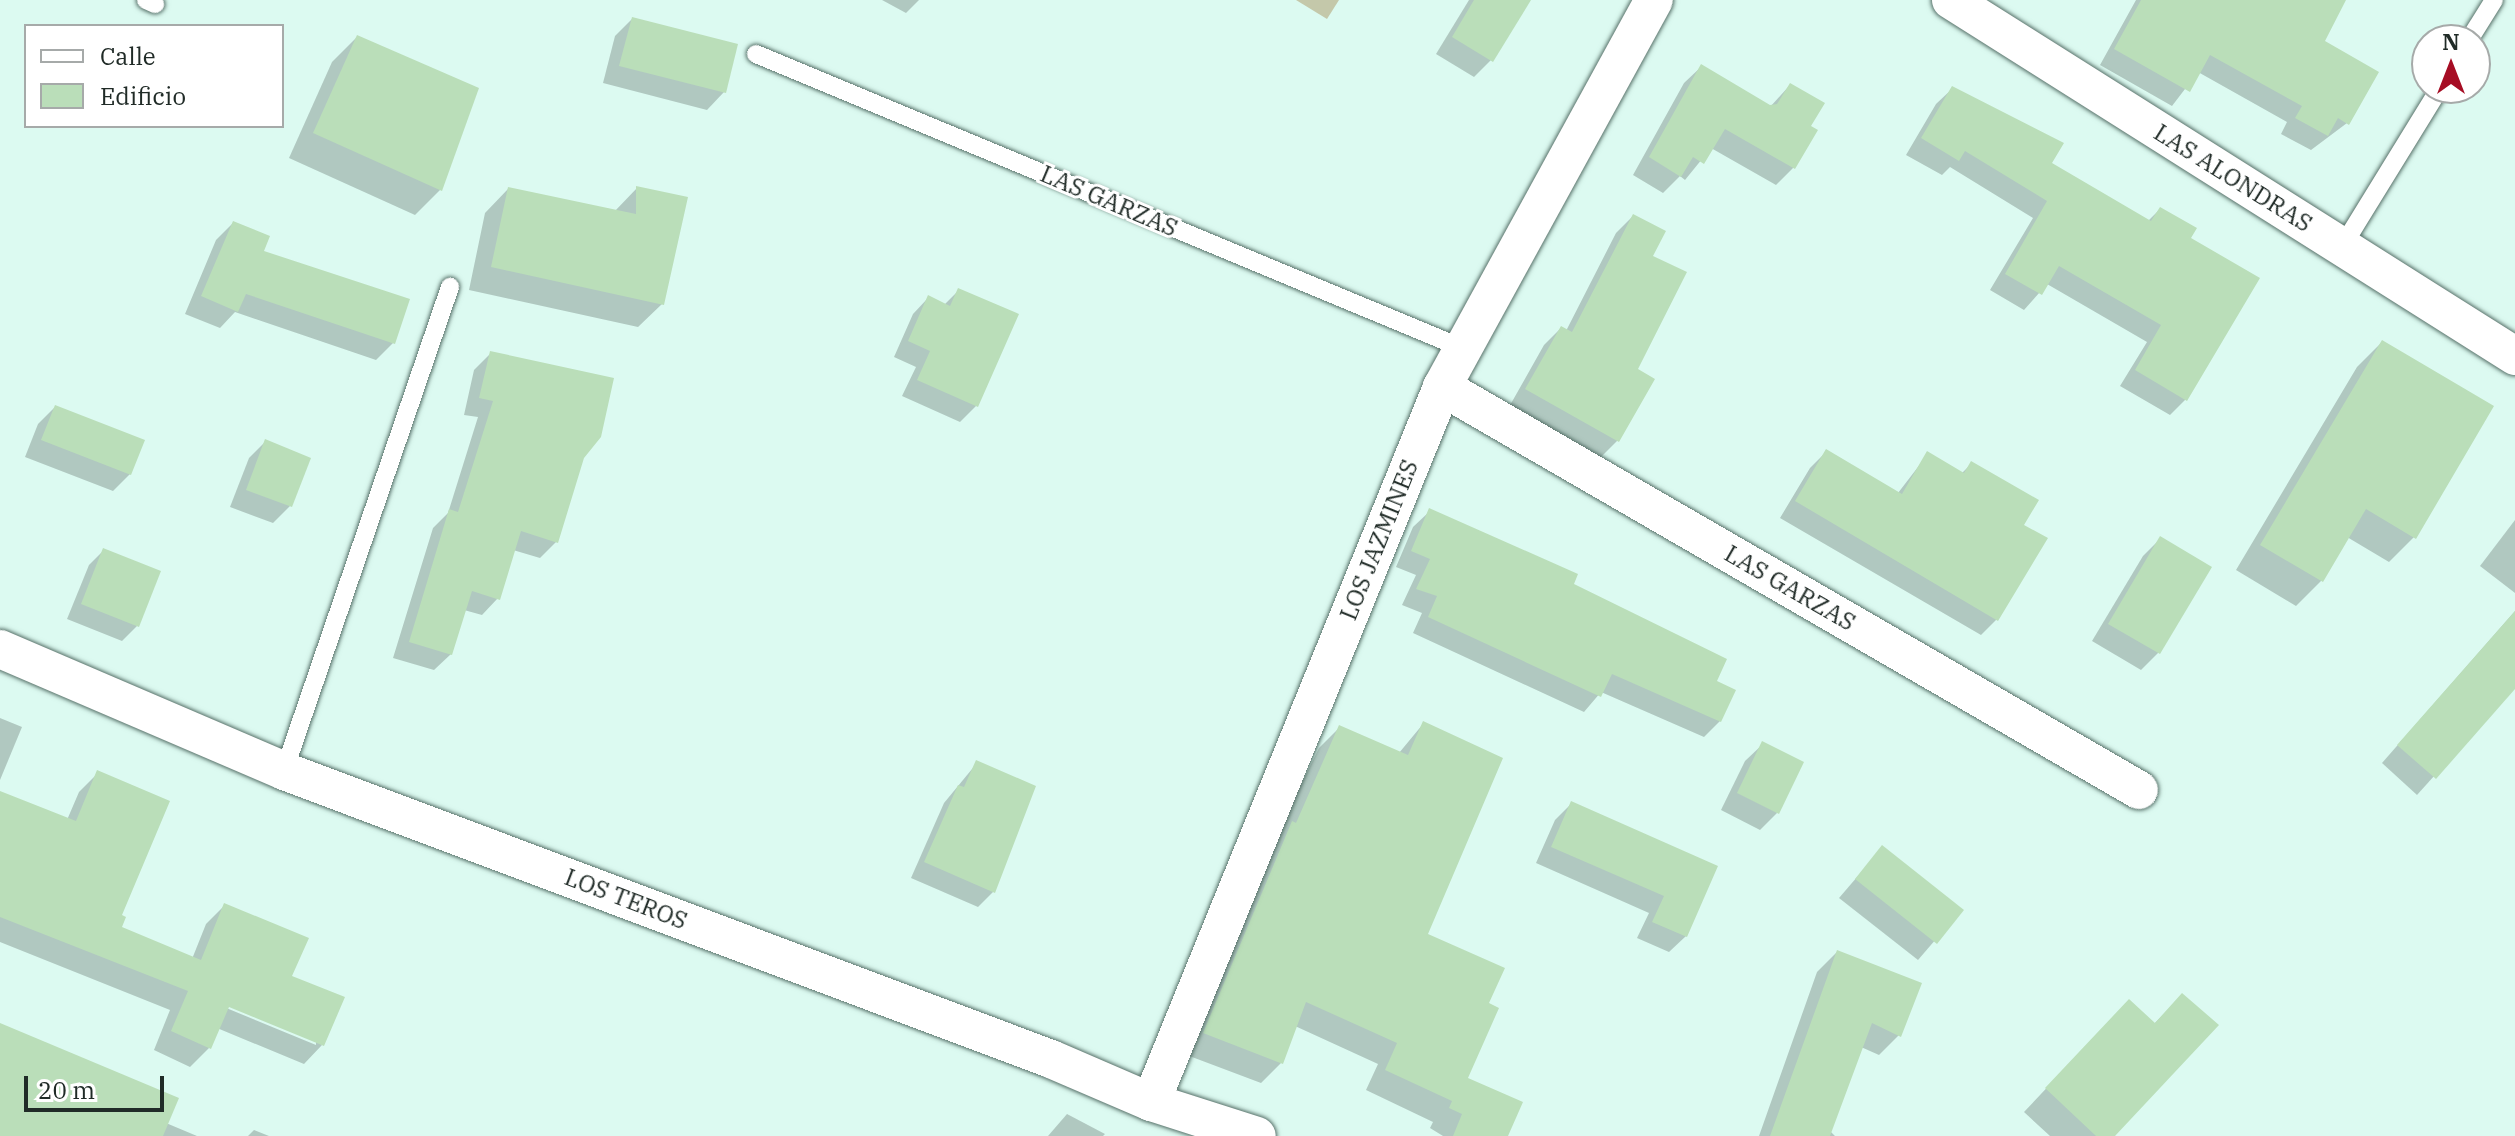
<!DOCTYPE html>
<style>
body{margin:0}
#map{position:relative;width:2515px;height:1136px;overflow:hidden;background:#dcfaf1;font-family:"IBM Plex Serif",serif}
div>[style]{position:absolute}
.green>*{inset:0;background:#c4c8aa}
.shadow>*{inset:0;background:#0003}
.building>*{inset:0;background:#badeb9}
.roads{filter:drop-shadow(0 0 2px #577169) drop-shadow(0 0 2px #577169)}
.service>*{height:18px;margin:-9px;padding:0 9px;transform-origin:9px;border-radius:9px;background:#fff}
.minor>*{height:38px;margin:-19px;padding:0 19px;transform-origin:19px;border-radius:19px;background:#fff}
span{translate:-50% -50%;white-space:nowrap;text-align:center;line-height:1.15;-webkit-text-stroke:6px #fff;paint-order:stroke}
.street-label{font-size:24px;color:#202b27}
.legend{position:absolute;left:24px;top:24px;width:260px;height:104px;box-sizing:border-box;background:#fff;border:2px solid #a6aaa9;margin:0;padding:10px 14px;list-style:none;font-size:24px;color:#202b27}
.legend li{display:flex;align-items:center;gap:16px;height:40px}
.legend b{width:40px;border:2px solid #a6aaa9}
.north{position:absolute;left:2411px;top:24px;width:80px;height:80px;box-sizing:border-box;background:#fff;border:2px solid #a6aaa9;border-radius:50%;rotate:0deg;font-size:22px;font-weight:700;line-height:32px;text-align:center;color:#202b27}
.north::after{content:'';display:block;margin:auto;width:28px;height:36px;background:#a60d24;clip-path:polygon(50% 0,100% 100%,50% 72%,0 100%)}
.scale{position:absolute;left:24px;top:1076px;width:140px;height:36px;box-sizing:border-box;border:4px solid #202b27;border-top:0;padding-left:10px;font-size:24px;line-height:28px;white-space:nowrap;color:#202b27;-webkit-text-stroke:6px #fff;paint-order:stroke}
</style>
<div id="map">
<div class="green">
<div style="clip-path:polygon(1296px 0,1339px 0,1327px 19px)"></div>
</div>
<div class="shadow">
<div style="clip-path:polygon(882px 0,919px 0,906px 13px)"></div>
<div style="clip-path:polygon(1469px 0,1528px 0,1491px 60px,1474px 77px,1436px 54px)"></div>
<div style="clip-path:polygon(2136px 0,2345px 0,2322px 42px,2347px 123px,2311px 150px,2281px 134px,2287px 122px,2198px 72px,2172px 106px,2100px 65px)"></div>
<div style="clip-path:polygon(632px 19px,724px 92px,707px 110px,603px 83px,615px 36px)"></div>
<div style="clip-path:polygon(357px 37px,477px 90px,440px 190px,415px 215px,289px 158px,332px 62px)"></div>
<div style="clip-path:polygon(1702px 66px,1770px 107px,1790px 85px,1793px 168px,1776px 185px,1711px 148px,1685px 180px,1680px 176px,1663px 193px,1633px 175px,1684px 83px)"></div>
<div style="clip-path:polygon(1953px 88px,2050px 164px,2148px 221px,2160px 209px,2188px 239px,2186px 399px,2170px 415px,2120px 386px,2147px 342px,2047px 284px,2024px 310px,1990px 290px,2033px 218px,1950px 167px,1942px 175px,1906px 155px,1936px 104px)"></div>
<div style="clip-path:polygon(637px 188px,662px 304px,638px 327px,469px 290px,485px 213px,508px 189px,614px 212px)"></div>
<div style="clip-path:polygon(1633px 216px,1635px 370px,1617px 441px,1600px 458px,1509px 407px,1544px 345px,1561px 328px,1566px 331px,1616px 233px)"></div>
<div style="clip-path:polygon(233px 223px,262px 252px,393px 343px,376px 360px,235px 312px,220px 328px,185px 314px,216px 240px)"></div>
<div style="clip-path:polygon(959px 290px,976px 406px,960px 422px,902px 396px,916px 367px,894px 357px,913px 314px,928px 298px,944px 305px)"></div>
<div style="clip-path:polygon(2382px 342px,2414px 537px,2389px 562px,2347px 537px,2321px 581px,2296px 606px,2236px 570px,2357px 367px)"></div>
<div style="clip-path:polygon(491px 353px,556px 542px,540px 558px,513px 550px,498px 598px,482px 615px,464px 610px,451px 654px,434px 670px,393px 658px,433px 528px,448px 513px,478px 417px,464px 415px,474px 370px)"></div>
<div style="clip-path:polygon(55px 407px,130px 474px,113px 491px,25px 457px,38px 424px)"></div>
<div style="clip-path:polygon(266px 441px,290px 506px,273px 523px,230px 507px,249px 458px)"></div>
<div style="clip-path:polygon(1826px 452px,1898px 493px,1928px 454px,1961px 474px,1972px 463px,2022px 525px,1997px 619px,1981px 635px,1780px 518px,1810px 468px)"></div>
<div style="clip-path:polygon(1430px 511px,1571px 585px,1714px 682px,1720px 721px,1704px 737px,1601px 692px,1584px 712px,1413px 633px,1422px 613px,1402px 605px,1416px 575px,1396px 567px,1413px 527px)"></div>
<div style="clip-path:polygon(2515px 520px,2515px 593px,2480px 566px)"></div>
<div style="clip-path:polygon(2160px 539px,2158px 653px,2141px 670px,2092px 641px,2143px 556px)"></div>
<div style="clip-path:polygon(104px 550px,137px 626px,122px 641px,67px 619px,89px 565px)"></div>
<div style="clip-path:polygon(2515px 611px,2515px 686px,2417px 795px,2382px 763px)"></div>
<div style="clip-path:polygon(0 718px,22px 727px,0 780px)"></div>
<div style="clip-path:polygon(1423px 724px,1425px 935px,1486px 1004px,1465px 1079px,1506px 1136px,1443px 1136px,1430px 1128px,1433px 1122px,1366px 1090px,1378px 1064px,1295px 1026px,1281px 1063px,1261px 1083px,1184px 1054px,1272px 843px,1319px 748px,1340px 727px,1399px 753px)"></div>
<div style="clip-path:polygon(1763px 744px,1777px 813px,1760px 830px,1721px 810px,1745px 761px)"></div>
<div style="clip-path:polygon(977px 763px,993px 892px,978px 907px,911px 878px,944px 803px)"></div>
<div style="clip-path:polygon(evenodd,98px 773px,119px 928px,192px 959px,206px 924px,225px 905px,290px 977px,322px 1045px,304px 1064px,217px 1028px,209px 1048px,190px 1067px,154px 1050px,170px 1010px,0 942px,0 793px,67px 820px,79px 792px,98px 773px,220px 1001px,316px 1041px,316px 1045px,219px 1005px,220px 1001px)"></div>
<div style="clip-path:polygon(1571px 804px,1716px 867px,1686px 936px,1669px 952px,1637px 938px,1649px 913px,1536px 863px,1555px 820px)"></div>
<div style="clip-path:polygon(1882px 848px,1961px 910px,1918px 960px,1839px 898px)"></div>
<div style="clip-path:polygon(1837px 952px,1899px 1035px,1879px 1055px,1861px 1047px,1830px 1131px,1835px 1136px,1759px 1136px,1817px 972px)"></div>
<div style="clip-path:polygon(2182px 995px,2112px 1136px,2050px 1136px,2024px 1112px,2107px 1024px,2154px 1024px)"></div>
<div style="clip-path:polygon(0 1025px,166px 1123px,197px 1136px,0 1136px)"></div>
<div style="clip-path:polygon(1067px 1114px,1105px 1134px,1103px 1136px,1048px 1136px)"></div>
<div style="clip-path:polygon(254px 1130px,269px 1136px,248px 1136px)"></div>
</div>
<div class="building">
<div style="clip-path:polygon(1474px 0,1531px 0,1493px 62px,1452px 37px)"></div>
<div style="clip-path:polygon(2141px 0,2346px 0,2325px 41px,2379px 72px,2349px 125px,2338px 118px,2328px 136px,2295px 118px,2302px 106px,2210px 55px,2190px 92px,2114px 49px)"></div>
<div style="clip-path:polygon(632px 17px,738px 44px,726px 93px,619px 66px)"></div>
<div style="clip-path:polygon(357px 35px,479px 88px,442px 191px,313px 133px)"></div>
<div style="clip-path:polygon(1701px 64px,1770px 105px,1777px 104px,1790px 83px,1825px 103px,1811px 126px,1818px 130px,1795px 169px,1725px 129px,1704px 164px,1693px 157px,1681px 177px,1649px 157px)"></div>
<div style="clip-path:polygon(1952px 86px,2064px 143px,2052px 163px,2151px 221px,2160px 207px,2197px 228px,2191px 238px,2260px 278px,2187px 401px,2135px 370px,2161px 325px,2059px 266px,2042px 295px,2005px 274px,2047px 201px,1965px 151px,1959px 161px,1921px 138px)"></div>
<div style="clip-path:polygon(636px 186px,688px 197px,664px 305px,491px 267px,508px 187px,636px 214px)"></div>
<div style="clip-path:polygon(1633px 214px,1666px 231px,1653px 256px,1687px 272px,1638px 369px,1655px 379px,1619px 442px,1525px 389px,1561px 326px,1572px 332px)"></div>
<div style="clip-path:polygon(233px 221px,270px 236px,264px 251px,410px 299px,395px 344px,246px 294px,238px 312px,201px 296px)"></div>
<div style="clip-path:polygon(958px 288px,1019px 314px,978px 407px,917px 380px,930px 351px,908px 341px,928px 295px,950px 306px)"></div>
<div style="clip-path:polygon(2382px 340px,2494px 406px,2416px 539px,2366px 509px,2323px 582px,2260px 545px)"></div>
<div style="clip-path:polygon(490px 351px,614px 378px,601px 437px,584px 458px,558px 543px,521px 531px,500px 600px,472px 591px,452px 655px,409px 642px,449px 509px,458px 512px,493px 401px,479px 398px)"></div>
<div style="clip-path:polygon(55px 405px,145px 440px,131px 475px,41px 440px)"></div>
<div style="clip-path:polygon(265px 439px,311px 458px,292px 507px,246px 490px)"></div>
<div style="clip-path:polygon(1826px 449px,1902px 494px,1927px 451px,1964px 473px,1971px 461px,2039px 500px,2024px 525px,2048px 538px,1998px 621px,1795px 501px)"></div>
<div style="clip-path:polygon(1429px 508px,1578px 574px,1574px 584px,1727px 659px,1717px 681px,1736px 690px,1721px 722px,1612px 674px,1601px 697px,1428px 617px,1437px 596px,1416px 589px,1430px 559px,1411px 551px)"></div>
<div style="clip-path:polygon(2160px 536px,2212px 567px,2160px 654px,2108px 624px)"></div>
<div style="clip-path:polygon(103px 548px,161px 571px,139px 627px,81px 604px)"></div>
<div style="clip-path:polygon(2515px 611px,2515px 689px,2436px 779px,2397px 745px)"></div>
<div style="clip-path:polygon(1423px 721px,1503px 758px,1428px 934px,1505px 968px,1489px 1003px,1499px 1008px,1468px 1078px,1523px 1102px,1508px 1136px,1453px 1136px,1462px 1114px,1449px 1108px,1452px 1101px,1385px 1070px,1397px 1043px,1306px 1002px,1283px 1064px,1203px 1033px,1292px 821px,1296px 823px,1339px 725px,1408px 755px)"></div>
<div style="clip-path:polygon(1762px 741px,1804px 762px,1779px 814px,1737px 793px)"></div>
<div style="clip-path:polygon(976px 760px,1036px 786px,995px 893px,924px 862px,958px 785px,964px 787px)"></div>
<div style="clip-path:polygon(97px 770px,170px 801px,122px 915px,126px 917px,122px 927px,201px 960px,224px 903px,309px 938px,292px 976px,345px 997px,324px 1046px,229px 1007px,211px 1049px,171px 1031px,188px 991px,0 917px,0 791px,76px 821px)"></div>
<div style="clip-path:polygon(1571px 801px,1718px 866px,1687px 937px,1652px 922px,1664px 896px,1551px 847px)"></div>
<div style="clip-path:polygon(1882px 845px,1964px 910px,1937px 944px,1855px 879px)"></div>
<div style="clip-path:polygon(1837px 950px,1922px 983px,1901px 1037px,1872px 1023px,1830px 1136px,1770px 1136px)"></div>
<div style="clip-path:polygon(2182px 993px,2219px 1025px,2115px 1136px,2096px 1136px,2045px 1088px,2129px 999px,2155px 1023px)"></div>
<div style="clip-path:polygon(0 1023px,179px 1098px,163px 1136px,0 1136px)"></div>
</div>
<div class="roads">
<div class="service">
<div style="left:146px;top:0;width:10px;rotate:24deg"></div>
<div style="left:2469px;top:40px;width:47px;rotate:-58deg"></div>
<div style="left:756px;top:54px;width:765px;rotate:22.61deg"></div>
<div style="left:2342px;top:247px;width:187px;rotate:-58.4deg"></div>
<div style="left:284px;top:771px;width:512px;rotate:-71.07deg"></div>
</div>
<div class="minor">
<div style="left:1951px;top:0;width:667px;rotate:32.26deg"></div>
<div style="left:1442px;top:387px;width:805px;rotate:30.04deg"></div>
<div style="left:0;top:649px;width:309px;rotate:23.2deg"></div>
<div style="left:284px;top:771px;width:819px;rotate:20.58deg"></div>
<div style="left:1051px;top:1059px;width:109px;rotate:23.3deg"></div>
<div style="left:1151px;top:1102px;width:111px;rotate:17.8deg"></div>
<div style="left:1151px;top:1102px;width:772px;rotate:-67.85deg"></div>
<div style="left:1442px;top:387px;width:441px;rotate:-61.3deg"></div>
</div>
</div>
<div class="street-label">
<span style="left:2233px;top:178px;rotate:32deg">LAS ALONDRAS</span>
<span style="left:1109px;top:201px;rotate:23deg">LAS GARZAS</span>
<span style="left:1379px;top:540px;rotate:-68deg">LOS JAZMINES</span>
<span style="left:1790px;top:588px;rotate:30deg">LAS GARZAS</span>
<span style="left:626px;top:899px;rotate:21deg">LOS TEROS</span>
</div>
<ul class="legend">
<li><b style="height:10px;background:#fff"></b>Calle</li>
<li><b style="height:22px;background:#badeb9"></b>Edificio</li>
</ul>
<div class="north">N</div>
<div class="scale">20 m</div>
</div>
